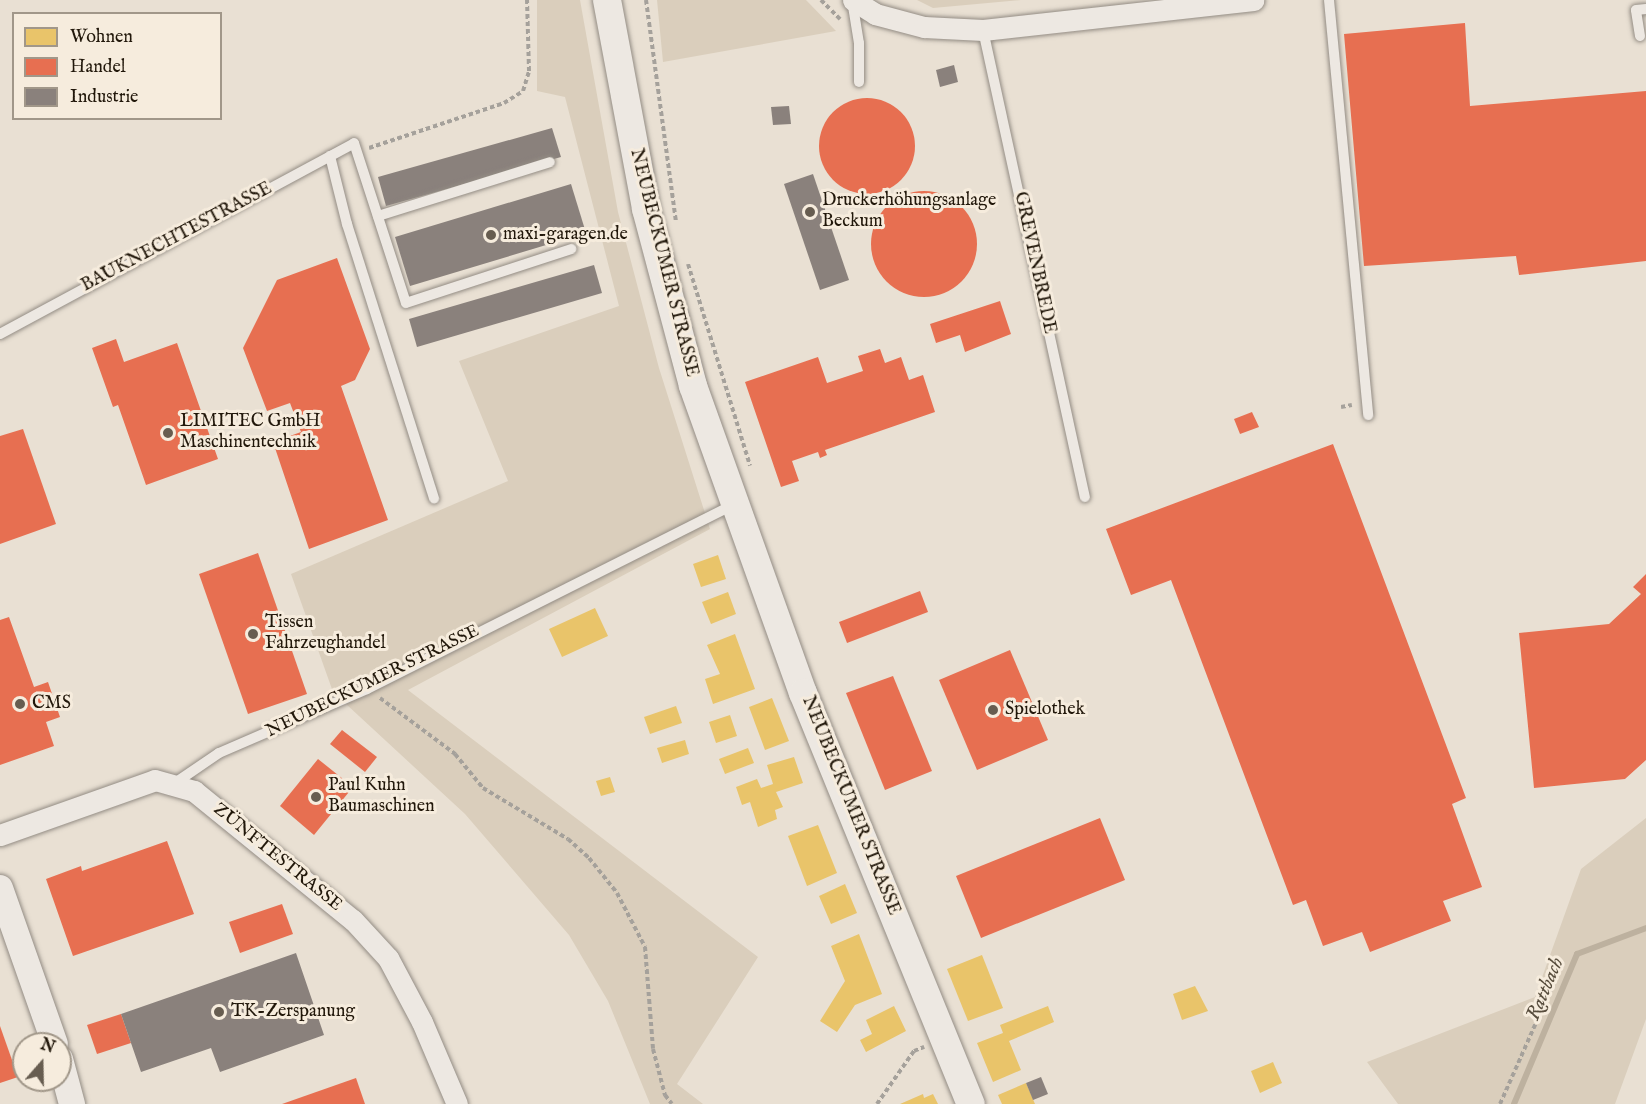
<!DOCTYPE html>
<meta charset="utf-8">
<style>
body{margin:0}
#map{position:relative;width:1646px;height:1104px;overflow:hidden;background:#e9e0d3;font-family:"IM FELL English",serif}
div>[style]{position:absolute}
.green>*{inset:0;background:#dacebc}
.homes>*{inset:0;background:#e9c46a}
.shops>*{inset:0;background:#e76f51}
.round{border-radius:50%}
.industry>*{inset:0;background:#8a817c}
.stream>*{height:6px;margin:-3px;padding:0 3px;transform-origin:3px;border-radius:3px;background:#bdb19f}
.path>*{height:4px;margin-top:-2px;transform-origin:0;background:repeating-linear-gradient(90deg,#a5a19b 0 4.5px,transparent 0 7.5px)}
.roads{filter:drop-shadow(0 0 2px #938c84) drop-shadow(0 0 2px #938c84)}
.service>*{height:10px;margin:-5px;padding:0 5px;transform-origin:5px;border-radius:5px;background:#ede8e2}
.minor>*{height:21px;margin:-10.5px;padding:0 10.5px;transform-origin:10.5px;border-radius:10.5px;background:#ede8e2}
.tertiary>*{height:26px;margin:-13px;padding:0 13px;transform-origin:13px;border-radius:13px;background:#ede8e2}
.secondary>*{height:28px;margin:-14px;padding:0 14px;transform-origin:14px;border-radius:14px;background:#ede8e2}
.dots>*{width:16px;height:16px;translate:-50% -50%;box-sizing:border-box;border:3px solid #f6ecdd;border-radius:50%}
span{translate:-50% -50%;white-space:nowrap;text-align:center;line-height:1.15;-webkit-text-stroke:6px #f6ecdd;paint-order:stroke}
.poi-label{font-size:18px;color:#21170a}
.left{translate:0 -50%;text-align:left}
.street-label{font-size:18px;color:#21170a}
.water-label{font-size:20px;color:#584d3d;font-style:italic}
.legend{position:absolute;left:12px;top:12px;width:210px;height:108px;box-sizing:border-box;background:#f6ecdd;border:2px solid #a19789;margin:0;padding:8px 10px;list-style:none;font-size:18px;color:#21170a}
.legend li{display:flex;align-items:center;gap:12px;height:30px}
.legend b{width:30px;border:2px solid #a19789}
.north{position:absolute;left:12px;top:1032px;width:60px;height:60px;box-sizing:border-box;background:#f6ecdd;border:2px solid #a19789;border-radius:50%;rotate:20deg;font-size:16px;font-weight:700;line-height:24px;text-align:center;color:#21170a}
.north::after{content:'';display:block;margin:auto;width:21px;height:27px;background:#675d50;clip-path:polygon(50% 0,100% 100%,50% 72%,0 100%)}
</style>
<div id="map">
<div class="green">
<div style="clip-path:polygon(537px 0,580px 0,618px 212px,659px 368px,710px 529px,408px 690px,758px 957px,677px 1084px,703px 1104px,650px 1104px,608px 1001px,569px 935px,465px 814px,333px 692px,291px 574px,508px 481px,459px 361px,619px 306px,565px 97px,537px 91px)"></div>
<div style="clip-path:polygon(657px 0,806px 0,836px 31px,663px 62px)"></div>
<div style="clip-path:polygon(917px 0,1021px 0,933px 8px)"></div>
<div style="clip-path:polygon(1646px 818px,1646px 1019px,1615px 1104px,1398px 1104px,1367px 1062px,1535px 997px,1581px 869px)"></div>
</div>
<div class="homes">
<div style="clip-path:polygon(718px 555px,726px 579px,701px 587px,693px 564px)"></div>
<div style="clip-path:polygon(728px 592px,736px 614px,711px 624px,702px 602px)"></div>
<div style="clip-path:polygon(595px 608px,608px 636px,562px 657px,549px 629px)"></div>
<div style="clip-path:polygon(735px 634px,755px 689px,713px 704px,705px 679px,720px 674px,707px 645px)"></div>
<div style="clip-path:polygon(772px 698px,789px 741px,765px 750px,749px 707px)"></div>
<div style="clip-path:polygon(676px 706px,682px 723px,650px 734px,644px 717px)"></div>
<div style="clip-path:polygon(730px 715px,737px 736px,716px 743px,709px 722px)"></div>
<div style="clip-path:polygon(685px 740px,689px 754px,662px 763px,657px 748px)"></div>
<div style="clip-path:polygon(748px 748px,754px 763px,725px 774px,719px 759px)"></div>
<div style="clip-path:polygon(794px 757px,803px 783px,776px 792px,783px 807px,775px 810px,777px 819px,758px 827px,750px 802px,742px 805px,736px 787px,757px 779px,761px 788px,773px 784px,767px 765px)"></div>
<div style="clip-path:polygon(610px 777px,615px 792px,601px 796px,596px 781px)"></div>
<div style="clip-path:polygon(818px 825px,837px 873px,807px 886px,788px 836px)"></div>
<div style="clip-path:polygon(845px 884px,857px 913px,831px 924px,819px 896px)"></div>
<div style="clip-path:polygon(859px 934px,882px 994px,855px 1005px,837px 1032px,820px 1021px,845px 981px,831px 946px)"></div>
<div style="clip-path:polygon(982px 955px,1003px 1008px,968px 1021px,947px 969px)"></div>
<div style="clip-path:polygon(1195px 986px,1208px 1011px,1182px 1020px,1173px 994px)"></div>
<div style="clip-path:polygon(894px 1006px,906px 1031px,866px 1052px,860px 1040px,872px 1034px,866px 1020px)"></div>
<div style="clip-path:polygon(1048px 1006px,1054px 1022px,1009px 1041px,1021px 1070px,993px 1082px,977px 1043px,1003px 1033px,1000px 1025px)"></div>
<div style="clip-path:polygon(1273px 1062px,1282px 1083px,1260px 1093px,1251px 1071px)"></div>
<div style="clip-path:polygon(1026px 1083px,1035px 1104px,1002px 1104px,998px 1095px)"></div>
<div style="clip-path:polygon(923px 1094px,924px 1098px,933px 1094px,938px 1104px,900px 1104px)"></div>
</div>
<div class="shops">
<div style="clip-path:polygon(1465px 23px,1470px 106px,1646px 91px,1646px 261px,1519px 275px,1516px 256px,1364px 266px,1344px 34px)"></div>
<div class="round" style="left:819px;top:98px;width:96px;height:96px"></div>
<div class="round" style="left:871px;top:191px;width:106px;height:106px"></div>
<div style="clip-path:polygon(337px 258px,370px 349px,355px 380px,341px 386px,388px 520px,309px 549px,273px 442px,301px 432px,290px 403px,267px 411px,243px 348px,277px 280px)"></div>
<div style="clip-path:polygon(1000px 301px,1011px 334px,965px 352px,960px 335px,936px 343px,930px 324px)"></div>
<div style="clip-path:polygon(116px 339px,124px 362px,177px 343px,218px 459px,146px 485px,118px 405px,113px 407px,92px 348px)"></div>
<div style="clip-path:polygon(880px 349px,885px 363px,901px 357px,909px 380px,923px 375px,935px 412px,825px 450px,827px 455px,820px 458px,818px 452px,792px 461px,799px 481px,781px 487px,745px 382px,818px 357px,827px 383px,863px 371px,858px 356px)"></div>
<div style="clip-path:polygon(1252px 412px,1259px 427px,1240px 434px,1234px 419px)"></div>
<div style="clip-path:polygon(23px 429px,56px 524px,0 544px,0 436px)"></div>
<div style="clip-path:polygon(1333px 444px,1466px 798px,1452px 804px,1482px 887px,1443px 901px,1451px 921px,1370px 952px,1362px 932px,1323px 946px,1306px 900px,1293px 905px,1171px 580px,1131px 595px,1106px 529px)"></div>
<div style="clip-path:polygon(258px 553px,307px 694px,248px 714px,199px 574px)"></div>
<div style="clip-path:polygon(1646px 574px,1646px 760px,1625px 779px,1534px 788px,1519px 633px,1609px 624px,1641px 594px,1633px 587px)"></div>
<div style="clip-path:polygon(920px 591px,928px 612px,847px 643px,839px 622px)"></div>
<div style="clip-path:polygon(9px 617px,34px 687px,48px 682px,60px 717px,46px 722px,54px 746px,0 765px,0 620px)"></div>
<div style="clip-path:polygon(1010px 650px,1048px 740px,977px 770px,939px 680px)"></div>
<div style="clip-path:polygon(893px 676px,932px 771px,885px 790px,846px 693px)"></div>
<div style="clip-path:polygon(342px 730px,377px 757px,365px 772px,330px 744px)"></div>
<div style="clip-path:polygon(318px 759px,353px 787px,314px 835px,280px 806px)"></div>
<div style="clip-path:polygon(1100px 818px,1125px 880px,981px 938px,956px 876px)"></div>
<div style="clip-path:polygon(167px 841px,194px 914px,73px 956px,46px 879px,81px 866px,82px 871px)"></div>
<div style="clip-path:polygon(282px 904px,293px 934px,240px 953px,229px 922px)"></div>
<div style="clip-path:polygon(121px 1014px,131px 1043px,97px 1054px,87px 1025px)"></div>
<div style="clip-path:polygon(0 1026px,18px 1077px,0 1083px)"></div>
<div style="clip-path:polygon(356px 1078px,365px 1104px,282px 1104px)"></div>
</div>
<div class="industry">
<div style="clip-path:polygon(954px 65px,958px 82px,940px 87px,936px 70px)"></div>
<div style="clip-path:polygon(789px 106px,791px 124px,773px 125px,771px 107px)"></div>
<div style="clip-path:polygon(552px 128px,561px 157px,386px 206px,378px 177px)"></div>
<div style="clip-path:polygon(813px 174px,849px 280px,820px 290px,784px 184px)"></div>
<div style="clip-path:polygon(571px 184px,586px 233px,410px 286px,395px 237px)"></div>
<div style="clip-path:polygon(594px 265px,602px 293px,417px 347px,409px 319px)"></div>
<div style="clip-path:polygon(296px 953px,324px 1035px,220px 1072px,211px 1048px,141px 1072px,121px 1014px)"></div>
<div style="clip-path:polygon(1041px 1077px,1048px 1094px,1033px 1100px,1026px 1083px)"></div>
</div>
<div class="stream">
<div style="left:1514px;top:1104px;width:163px;rotate:-67.2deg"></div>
<div style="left:1577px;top:954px;width:74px;rotate:-20.6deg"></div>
</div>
<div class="path">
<div style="left:646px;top:0;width:224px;rotate:82.3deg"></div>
<div style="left:821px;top:0;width:27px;rotate:45deg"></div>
<div style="left:369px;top:148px;width:142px;rotate:-18.4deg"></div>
<div style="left:504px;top:103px;width:22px;rotate:-32deg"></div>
<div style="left:523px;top:91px;width:21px;rotate:-73deg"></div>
<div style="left:529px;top:71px;width:71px;rotate:-91.6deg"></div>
<div style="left:688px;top:264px;width:211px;rotate:72.9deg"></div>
<div style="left:1341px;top:407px;width:11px;rotate:-10deg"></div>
<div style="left:380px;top:698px;width:94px;rotate:36.7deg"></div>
<div style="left:455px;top:754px;width:44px;rotate:50.5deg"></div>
<div style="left:483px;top:788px;width:99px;rotate:31deg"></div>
<div style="left:568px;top:839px;width:28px;rotate:42deg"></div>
<div style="left:589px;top:858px;width:45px;rotate:51.3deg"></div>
<div style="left:617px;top:893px;width:61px;rotate:62.6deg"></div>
<div style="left:645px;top:947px;width:102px;rotate:85.5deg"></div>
<div style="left:653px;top:1049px;width:48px;rotate:75.4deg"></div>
<div style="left:665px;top:1095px;width:11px;rotate:52deg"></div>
<div style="left:877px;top:1104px;width:65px;rotate:-55.1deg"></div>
<div style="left:914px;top:1051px;width:11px;rotate:-22deg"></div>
<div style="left:1500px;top:1104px;width:155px;rotate:-66.1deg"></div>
</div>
<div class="roads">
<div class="service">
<div style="left:852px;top:0;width:44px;rotate:80.8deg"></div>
<div style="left:859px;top:43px;width:39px;rotate:90deg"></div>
<div style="left:1329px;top:0;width:417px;rotate:84.6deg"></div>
<div style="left:983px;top:30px;width:478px;rotate:77.7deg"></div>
<div style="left:1640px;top:36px;width:26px;rotate:-99deg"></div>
<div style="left:1636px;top:10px;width:10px;rotate:-6deg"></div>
<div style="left:330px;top:156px;width:70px;rotate:76deg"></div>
<div style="left:347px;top:224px;width:288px;rotate:72.4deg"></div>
<div style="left:378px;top:216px;width:180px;rotate:-17.4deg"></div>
<div style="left:0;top:334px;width:402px;rotate:-28.3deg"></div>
<div style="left:354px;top:143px;width:168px;rotate:72deg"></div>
<div style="left:406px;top:303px;width:174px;rotate:-18.1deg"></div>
<div style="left:175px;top:783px;width:53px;rotate:-34.3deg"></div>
<div style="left:219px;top:753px;width:161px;rotate:-23.4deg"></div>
<div style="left:367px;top:689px;width:410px;rotate:-26.7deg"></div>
</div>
<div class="minor">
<div style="left:853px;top:0;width:26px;rotate:32deg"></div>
<div style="left:875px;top:14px;width:51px;rotate:14.9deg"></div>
<div style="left:924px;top:27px;width:59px;rotate:2.9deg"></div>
<div style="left:983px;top:30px;width:272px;rotate:-6.3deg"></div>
<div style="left:0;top:835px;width:164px;rotate:-19.5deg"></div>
<div style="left:155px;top:780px;width:41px;rotate:15.8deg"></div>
<div style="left:194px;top:791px;width:205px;rotate:39.1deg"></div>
<div style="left:353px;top:920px;width:52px;rotate:47.4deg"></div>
<div style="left:388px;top:958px;width:72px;rotate:62deg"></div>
<div style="left:422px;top:1022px;width:89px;rotate:66.9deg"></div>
</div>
<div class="tertiary">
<div style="left:0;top:888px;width:165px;rotate:70.6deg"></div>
<div style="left:60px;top:1059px;width:47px;rotate:75.1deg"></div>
</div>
<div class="secondary">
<div style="left:607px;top:0;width:213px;rotate:79.4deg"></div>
<div style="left:646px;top:209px;width:183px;rotate:75.1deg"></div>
<div style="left:693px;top:386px;width:326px;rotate:70.3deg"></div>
<div style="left:803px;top:693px;width:444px;rotate:67.8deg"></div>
</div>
</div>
<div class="dots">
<div style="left:810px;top:212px;background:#675d50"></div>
<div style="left:491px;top:235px;background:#675d50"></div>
<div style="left:168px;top:433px;background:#675d50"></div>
<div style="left:253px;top:634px;background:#675d50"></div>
<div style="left:20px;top:704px;background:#675d50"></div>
<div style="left:993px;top:710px;background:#675d50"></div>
<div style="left:316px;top:797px;background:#675d50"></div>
<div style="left:219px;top:1012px;background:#675d50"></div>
</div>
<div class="poi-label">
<span class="left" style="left:822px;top:212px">Druckerhöhungsanlage<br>Beckum</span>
<span class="left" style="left:503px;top:235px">maxi-garagen.de</span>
<span class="left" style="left:180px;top:433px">LIMITEC GmbH<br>Maschinentechnik</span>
<span class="left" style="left:265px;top:634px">Tissen<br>Fahrzeughandel</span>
<span class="left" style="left:32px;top:704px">CMS</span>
<span class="left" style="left:1005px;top:710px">Spielothek</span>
<span class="left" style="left:328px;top:797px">Paul Kuhn<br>Baumaschinen</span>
<span class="left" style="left:231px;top:1012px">TK-Zerspanung</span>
</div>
<div class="street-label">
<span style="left:177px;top:238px;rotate:-28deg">BAUKNECHTESTRASSE</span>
<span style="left:663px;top:263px;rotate:76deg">NEUBECKUMER STRASSE</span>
<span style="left:1034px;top:263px;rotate:78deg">GREVENBREDE</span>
<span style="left:373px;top:682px;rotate:-26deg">NEUBECKUMER STRASSE</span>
<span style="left:850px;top:806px;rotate:68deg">NEUBECKUMER STRASSE</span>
<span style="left:277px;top:858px;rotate:39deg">ZÜNFTESTRASSE</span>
</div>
<div class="water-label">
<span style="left:1545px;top:989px;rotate:-67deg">Rattbach</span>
</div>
<ul class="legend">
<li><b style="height:16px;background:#e9c46a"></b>Wohnen</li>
<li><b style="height:16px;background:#e76f51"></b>Handel</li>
<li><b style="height:16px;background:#8a817c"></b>Industrie</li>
</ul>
<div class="north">N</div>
</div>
